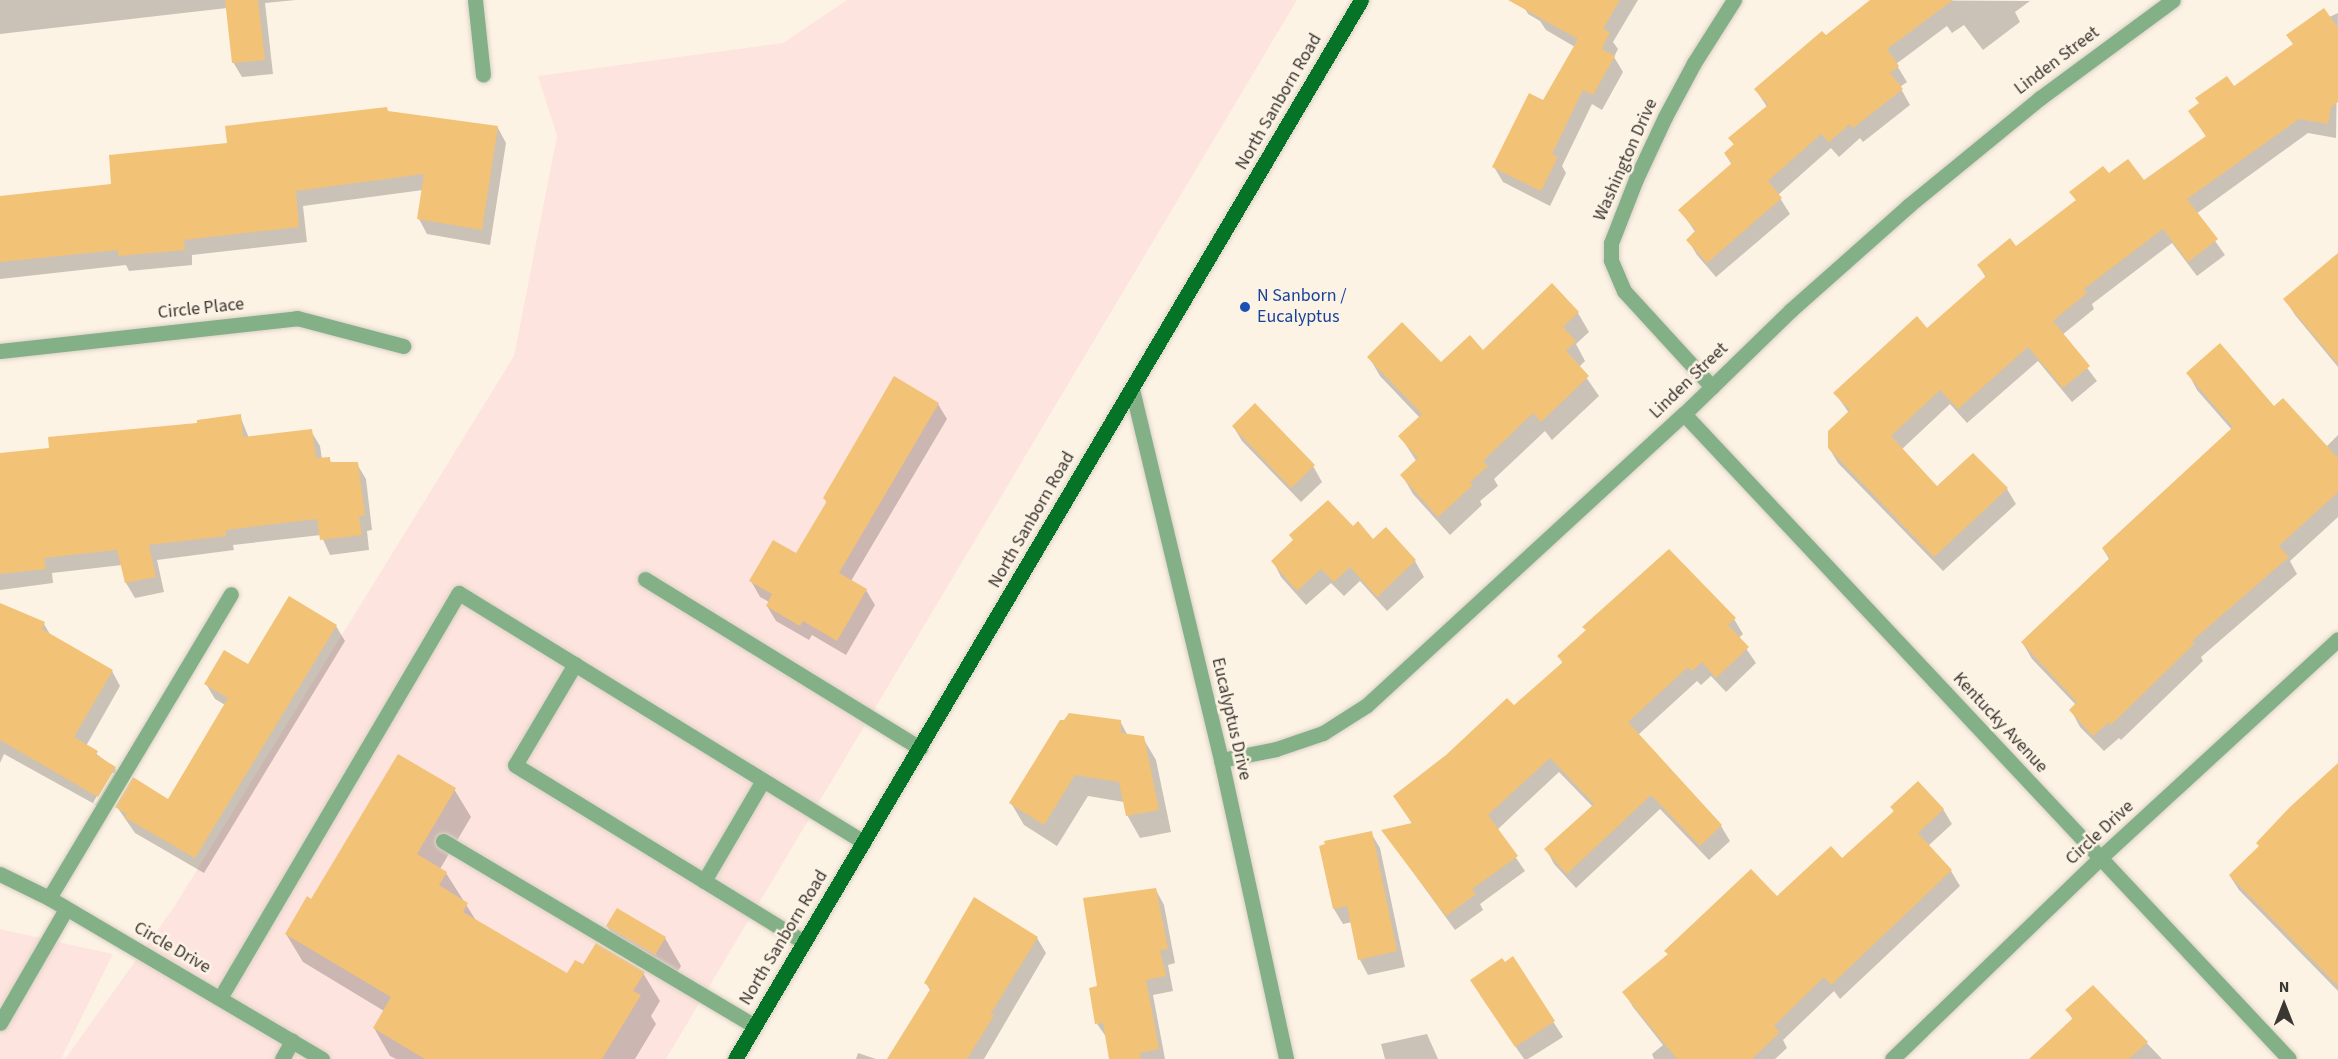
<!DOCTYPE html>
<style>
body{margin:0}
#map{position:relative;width:2338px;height:1059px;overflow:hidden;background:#fdf3e5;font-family:"Source Sans 3",sans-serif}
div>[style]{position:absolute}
.commercial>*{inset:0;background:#fee4de}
.shadow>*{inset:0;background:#0003}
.building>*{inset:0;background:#f2c276}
.roads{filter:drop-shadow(0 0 2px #dad1c5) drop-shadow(0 0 2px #dad1c5)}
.minor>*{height:15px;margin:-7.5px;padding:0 7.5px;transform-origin:7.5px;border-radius:7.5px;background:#83b087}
.major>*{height:15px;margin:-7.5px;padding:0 7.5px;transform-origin:7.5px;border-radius:7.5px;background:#057427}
.dots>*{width:16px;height:16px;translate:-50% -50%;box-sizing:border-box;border:3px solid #fdf3e5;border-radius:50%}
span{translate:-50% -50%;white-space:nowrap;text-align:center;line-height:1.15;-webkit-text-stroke:5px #fdf3e5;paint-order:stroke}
.street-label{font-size:18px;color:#3b3732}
.transit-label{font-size:18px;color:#164399}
.left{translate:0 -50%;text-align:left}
.north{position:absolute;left:2254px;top:975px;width:60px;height:60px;-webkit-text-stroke:4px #fdf3e5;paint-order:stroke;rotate:0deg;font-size:16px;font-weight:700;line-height:24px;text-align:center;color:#3b3732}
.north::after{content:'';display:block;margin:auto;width:21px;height:27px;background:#3b3732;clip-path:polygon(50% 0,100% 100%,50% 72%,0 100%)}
</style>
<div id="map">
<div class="commercial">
<div style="clip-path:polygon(847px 0,1297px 0,666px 1059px,65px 1059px,174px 907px,514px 356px,557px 136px,538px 76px,783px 43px)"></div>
<div style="clip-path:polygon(0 929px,113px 954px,61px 1059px,0 1059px)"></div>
</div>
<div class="shadow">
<div style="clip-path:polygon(0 0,296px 0,265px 3px,273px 74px,242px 77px,233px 62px,227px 8px,0 34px)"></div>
<div style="clip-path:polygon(1520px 0,1638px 0,1613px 42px,1618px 49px,1614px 57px,1623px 72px,1602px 110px,1592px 104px,1562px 166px,1566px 173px,1550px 206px,1503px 182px,1494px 167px,1544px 102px,1575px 47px,1546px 30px,1540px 21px,1528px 14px)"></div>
<div style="clip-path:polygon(1872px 0,2030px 1px,2015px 12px,2020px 22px,1983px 50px,1964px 25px,1952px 33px,1947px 26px,1896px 64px,1907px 82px,1900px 87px,1910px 105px,1863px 142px,1860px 138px,1839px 157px,1831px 148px,1778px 195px,1790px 214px,1716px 277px,1697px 255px,1688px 240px,1696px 233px,1680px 210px,1732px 165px,1725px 154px,1735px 146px,1730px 139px,1767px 107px,1756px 90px)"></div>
<div style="clip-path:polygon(2338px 13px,2336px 138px,2308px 133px,2196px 214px,2225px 255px,2197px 276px,2172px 243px,2092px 304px,2094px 309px,2062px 335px,2097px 381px,2072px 402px,2038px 361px,1967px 423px,1950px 404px,1901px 450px,1937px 488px,2007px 489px,2016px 504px,1943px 571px,1838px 463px,1829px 448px,1849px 413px,1835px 393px,1927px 330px,1986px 278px,1979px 266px,2016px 248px,2077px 202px,2071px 192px,2108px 175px,2144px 182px,2207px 138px,2190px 111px,2234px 88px,2294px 45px,2288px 36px)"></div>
<div style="clip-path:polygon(389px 112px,498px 128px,506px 143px,490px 245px,427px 234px,419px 219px,423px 190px,303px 206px,307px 242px,192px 255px,192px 265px,129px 271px,126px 265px,0 279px,0 197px,113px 185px,229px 144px)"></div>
<div style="clip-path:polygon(2338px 255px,2338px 367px,2295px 315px,2285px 299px)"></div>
<div style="clip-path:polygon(1552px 285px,1578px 313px,1589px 332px,1576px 344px,1585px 361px,1579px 367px,1599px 396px,1552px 440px,1545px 431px,1494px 479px,1498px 486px,1480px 501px,1482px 505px,1450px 535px,1413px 494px,1402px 475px,1417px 462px,1400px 436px,1420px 418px,1380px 376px,1369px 357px,1441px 364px,1483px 352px)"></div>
<div style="clip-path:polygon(2188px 373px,2274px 408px,2326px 447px,2338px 435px,2338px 517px,2290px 561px,2297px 574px,2201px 657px,2203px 661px,2121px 740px,2119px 738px,2104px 751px,2080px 727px,2071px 710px,2076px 705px,2032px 659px,2022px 642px,2109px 559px,2103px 549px,2232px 430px,2197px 390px)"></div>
<div style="clip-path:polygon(938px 404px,947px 419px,851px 581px,866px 590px,875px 605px,846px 655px,812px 635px,809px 640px,776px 621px,767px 606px,769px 602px,760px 597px,751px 581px,796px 555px,827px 503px,824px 498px)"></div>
<div style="clip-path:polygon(240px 416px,249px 438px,311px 431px,320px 446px,322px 459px,329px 458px,332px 464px,357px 464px,366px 479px,372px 530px,367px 531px,369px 550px,330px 555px,321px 535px,233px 545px,234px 550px,157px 560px,164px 592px,135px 598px,126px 583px,122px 565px,52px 573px,53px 583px,0 590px,0 454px,51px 449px)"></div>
<div style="clip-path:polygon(1233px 426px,1313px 466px,1322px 482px,1301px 502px,1242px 441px)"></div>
<div style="clip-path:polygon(1353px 528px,1373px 541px,1386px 530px,1415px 561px,1424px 577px,1387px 611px,1360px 581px,1344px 596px,1331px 583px,1306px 605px,1281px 577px,1273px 561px)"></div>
<div style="clip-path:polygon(evenodd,0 604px,44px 624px,51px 636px,112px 671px,120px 686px,86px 746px,115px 768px,123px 783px,107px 811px,4px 754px,0 763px,0 604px,110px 773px,114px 773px,95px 805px,93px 803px,110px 773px)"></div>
<div style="clip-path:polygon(1734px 619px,1743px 634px,1739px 638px,1756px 663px,1726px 692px,1711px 676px,1701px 685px,1697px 681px,1638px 735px,1721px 826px,1730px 841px,1709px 860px,1660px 809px,1576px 888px,1554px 864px,1546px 849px,1593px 807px,1559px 772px,1497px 830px,1525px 871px,1480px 904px,1483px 910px,1455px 930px,1383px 831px,1413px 825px,1395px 797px,1514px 707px,1563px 664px,1559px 656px)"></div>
<div style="clip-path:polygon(336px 626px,345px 641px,204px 873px,135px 833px,117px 807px,169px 801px,225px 705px,215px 699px,206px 684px)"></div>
<div style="clip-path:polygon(1120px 721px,1128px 736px,1143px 738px,1156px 760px,1171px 832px,1140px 838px,1127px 815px,1124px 802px,1088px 796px,1057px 846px,1024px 825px,1011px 803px)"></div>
<div style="clip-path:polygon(2338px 773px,2338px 991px,2239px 890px,2230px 876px)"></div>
<div style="clip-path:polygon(454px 789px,471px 817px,440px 869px,446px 873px,477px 922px,567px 975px,584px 966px,643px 973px,660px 1001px,651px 1016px,656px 1024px,635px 1059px,396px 1059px,390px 1056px,374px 1028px,384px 1011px,303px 962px,286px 934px,312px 901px)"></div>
<div style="clip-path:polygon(1892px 808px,1943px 809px,1952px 824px,1928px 846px,1951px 871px,1960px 886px,1840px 999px,1834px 991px,1783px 1040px,1787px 1048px,1775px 1059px,1654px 1059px,1652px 1054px,1663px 1045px,1633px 1007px,1624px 992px,1669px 955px,1666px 951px,1777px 898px,1842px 861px,1894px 812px)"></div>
<div style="clip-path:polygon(1371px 833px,1380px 848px,1405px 967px,1368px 975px,1360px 960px,1352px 922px,1343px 924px,1334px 909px)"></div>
<div style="clip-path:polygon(1156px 890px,1164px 905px,1175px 963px,1168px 965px,1173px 991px,1153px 995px,1165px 1059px,1111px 1059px,1107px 1038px,1097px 1024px,1099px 987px)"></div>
<div style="clip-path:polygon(974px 899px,1037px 938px,1046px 953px,984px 1059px,943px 1059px,931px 992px,926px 983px)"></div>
<div style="clip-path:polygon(607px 926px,665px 938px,681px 966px,671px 983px,624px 955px)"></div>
<div style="clip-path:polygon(1513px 959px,1563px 1037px,1528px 1059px,1524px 1059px,1480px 995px,1504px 964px)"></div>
<div style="clip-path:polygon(2093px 987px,2162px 1059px,2031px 1059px,2073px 1020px,2067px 1010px)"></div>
<div style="clip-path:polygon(1427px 1034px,1438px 1059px,1385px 1059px,1381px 1044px)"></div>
<div style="clip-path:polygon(858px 1053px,876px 1059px,856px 1059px)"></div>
</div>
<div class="building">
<div style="clip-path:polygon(225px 0,258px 0,265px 60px,232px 63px)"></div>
<div style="clip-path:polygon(1508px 0,1620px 0,1603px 29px,1610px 32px,1602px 49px,1615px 56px,1593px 95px,1583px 90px,1552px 154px,1558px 157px,1541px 191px,1492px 167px,1529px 93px,1543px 100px,1578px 39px)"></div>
<div style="clip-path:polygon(1870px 0,1953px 0,1887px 49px,1899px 66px,1890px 73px,1903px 89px,1853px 128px,1850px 124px,1829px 142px,1821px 134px,1768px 181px,1782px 198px,1707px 263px,1686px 240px,1696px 230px,1678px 210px,1732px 163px,1724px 153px,1734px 144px,1728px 138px,1768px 105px,1754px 89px,1822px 31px,1826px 35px)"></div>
<div style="clip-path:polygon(2324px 8px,2338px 28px,2338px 102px,2331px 107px,2328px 124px,2299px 119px,2187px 199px,2218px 239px,2188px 262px,2163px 229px,2084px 289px,2087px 293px,2053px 321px,2090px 366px,2063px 388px,2028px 347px,1958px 409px,1940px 390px,1891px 436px,1937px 486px,1973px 453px,2008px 488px,1934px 557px,1828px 448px,1828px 431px,1850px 410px,1833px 393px,1917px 316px,1927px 328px,1986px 276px,1977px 265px,2010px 238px,2016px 246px,2076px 200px,2069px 192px,2103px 166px,2109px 173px,2128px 159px,2144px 180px,2206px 136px,2188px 111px,2199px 103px,2195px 98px,2227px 76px,2234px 86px,2293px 44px,2286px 35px)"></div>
<div style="clip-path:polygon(387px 107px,388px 111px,498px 126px,482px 230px,417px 219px,424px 174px,296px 191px,299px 227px,184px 240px,185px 250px,118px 256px,118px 250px,0 262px,0 196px,111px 184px,109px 155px,227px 143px,225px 126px)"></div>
<div style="clip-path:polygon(2338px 253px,2338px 364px,2283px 299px)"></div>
<div style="clip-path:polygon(1552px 283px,1579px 312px,1563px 327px,1576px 341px,1566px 351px,1589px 376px,1541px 422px,1533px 413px,1483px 461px,1488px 466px,1470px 482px,1473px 485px,1438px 517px,1400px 475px,1418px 458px,1398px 436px,1422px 414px,1367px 357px,1402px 322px,1441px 362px,1470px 335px,1483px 350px)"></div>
<div style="clip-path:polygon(2220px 343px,2274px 406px,2283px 398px,2338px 458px,2338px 492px,2279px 546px,2289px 557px,2192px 641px,2195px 643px,2111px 725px,2109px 722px,2093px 736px,2069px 710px,2077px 702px,2021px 642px,2110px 558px,2102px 548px,2233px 427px,2186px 373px)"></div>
<div style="clip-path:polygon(894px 376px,939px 403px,839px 573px,867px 589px,837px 641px,803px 621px,800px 626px,766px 606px,772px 594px,749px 581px,773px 540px,796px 553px,827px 501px,823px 498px)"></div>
<div style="clip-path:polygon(1255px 403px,1315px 465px,1291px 488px,1232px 426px)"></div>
<div style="clip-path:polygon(241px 414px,243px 437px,312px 429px,316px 458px,330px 457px,330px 462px,358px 462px,365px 515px,359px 516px,362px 535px,320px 540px,317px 519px,226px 530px,226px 536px,149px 545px,156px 577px,125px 583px,117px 550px,44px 558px,46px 569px,0 574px,0 453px,49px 448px,48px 437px,197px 423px,197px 420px)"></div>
<div style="clip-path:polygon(1328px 500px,1353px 526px,1358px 521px,1373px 539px,1386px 527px,1416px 560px,1377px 597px,1350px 567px,1334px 582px,1321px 569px,1297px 591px,1271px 561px,1293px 540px,1289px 535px)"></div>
<div style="clip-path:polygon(1669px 549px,1736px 618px,1728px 625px,1749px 647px,1716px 678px,1702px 662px,1692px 671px,1688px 667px,1628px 722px,1722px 825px,1700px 846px,1651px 795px,1567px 874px,1544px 849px,1594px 804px,1550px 758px,1488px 815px,1518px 856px,1472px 889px,1476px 894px,1446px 916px,1381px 830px,1412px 823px,1393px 796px,1446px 755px,1507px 698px,1514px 705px,1563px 662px,1557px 656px,1586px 630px,1582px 627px)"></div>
<div style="clip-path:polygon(289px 596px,337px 625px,195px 858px,124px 817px,127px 814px,115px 807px,133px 777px,168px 799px,228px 698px,204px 684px,224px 650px,248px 664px)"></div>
<div style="clip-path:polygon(0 603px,45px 622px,42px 629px,113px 670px,74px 737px,98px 751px,96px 755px,116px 767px,98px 797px,0 740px)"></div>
<div style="clip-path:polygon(1069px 713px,1121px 720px,1121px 733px,1144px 736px,1159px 810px,1126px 816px,1119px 782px,1075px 775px,1044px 825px,1009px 803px,1060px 720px,1064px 720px)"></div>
<div style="clip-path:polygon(398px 754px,456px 788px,417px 854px,447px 872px,439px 885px,468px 903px,463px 912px,567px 973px,575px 960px,583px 964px,596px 943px,645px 972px,633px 991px,641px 995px,602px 1059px,425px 1059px,373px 1028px,391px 997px,285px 934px,307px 896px,311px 899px)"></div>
<div style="clip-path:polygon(2338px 763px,2338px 986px,2229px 875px,2259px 846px,2256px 843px,2290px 807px)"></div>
<div style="clip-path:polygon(1918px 781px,1944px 809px,1918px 833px,1952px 870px,1831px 985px,1824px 977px,1774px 1026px,1780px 1032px,1752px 1059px,1677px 1059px,1622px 992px,1668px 954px,1664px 951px,1751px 869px,1777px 896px,1831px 846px,1842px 858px,1894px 811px,1890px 807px)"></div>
<div style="clip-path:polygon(1372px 831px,1397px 951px,1358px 960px,1347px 906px,1333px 909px,1319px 846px,1325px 844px,1324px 841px)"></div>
<div style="clip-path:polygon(1156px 888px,1168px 949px,1160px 950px,1166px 976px,1146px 980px,1159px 1049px,1140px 1053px,1141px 1059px,1109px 1059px,1103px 1023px,1095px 1024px,1089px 988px,1097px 986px,1083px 898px)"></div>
<div style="clip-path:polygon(974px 897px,1038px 937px,990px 1015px,995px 1014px,967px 1059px,887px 1059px,931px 988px,924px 983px)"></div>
<div style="clip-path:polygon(617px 908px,666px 937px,655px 955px,606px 926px)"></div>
<div style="clip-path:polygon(1513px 956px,1555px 1021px,1515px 1047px,1470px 980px,1502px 958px,1505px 962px)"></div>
<div style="clip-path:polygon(2093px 985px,2148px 1042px,2129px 1059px,2029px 1059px,2073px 1018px,2065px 1010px)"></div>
</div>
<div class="roads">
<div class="minor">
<div style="left:475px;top:0;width:75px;rotate:83.9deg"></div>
<div style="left:0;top:351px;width:299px;rotate:-6.3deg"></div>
<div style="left:297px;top:318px;width:110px;rotate:14.8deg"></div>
<div style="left:1712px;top:387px;width:130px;rotate:-132.5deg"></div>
<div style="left:1624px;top:291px;width:34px;rotate:-113deg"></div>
<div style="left:1611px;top:260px;width:17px;rotate:-90deg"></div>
<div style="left:1611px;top:243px;width:69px;rotate:-68.7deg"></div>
<div style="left:1636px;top:179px;width:68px;rotate:-64.9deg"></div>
<div style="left:1665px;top:117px;width:61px;rotate:-61.8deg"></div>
<div style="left:1694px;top:63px;width:75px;rotate:-57.6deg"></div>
<div style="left:1132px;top:389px;width:382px;rotate:76.5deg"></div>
<div style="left:1221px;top:760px;width:306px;rotate:77.7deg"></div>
<div style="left:1684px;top:414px;width:884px;rotate:46.83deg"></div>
<div style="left:645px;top:579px;width:323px;rotate:31.6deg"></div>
<div style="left:575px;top:664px;width:117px;rotate:120.7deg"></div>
<div style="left:515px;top:765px;width:339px;rotate:31.5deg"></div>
<div style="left:1221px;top:760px;width:56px;rotate:-11.3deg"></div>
<div style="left:1276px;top:749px;width:50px;rotate:-18.8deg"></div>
<div style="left:1323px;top:733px;width:52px;rotate:-32.5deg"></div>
<div style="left:1367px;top:705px;width:430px;rotate:-42.6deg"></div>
<div style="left:1684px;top:414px;width:149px;rotate:-44.2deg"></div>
<div style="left:1791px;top:310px;width:157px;rotate:-41.6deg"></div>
<div style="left:1908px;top:206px;width:171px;rotate:-39.3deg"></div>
<div style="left:2040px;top:98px;width:165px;rotate:-36.4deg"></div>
<div style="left:443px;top:841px;width:362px;rotate:30.7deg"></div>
<div style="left:0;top:874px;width:55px;rotate:26.1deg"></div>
<div style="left:49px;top:898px;width:317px;rotate:30.5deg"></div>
<div style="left:704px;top:881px;width:115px;rotate:-59.6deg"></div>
<div style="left:49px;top:898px;width:354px;rotate:-59.1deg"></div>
<div style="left:220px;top:998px;width:470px;rotate:-59.5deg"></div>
<div style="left:459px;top:593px;width:475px;rotate:31.6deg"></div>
<div style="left:0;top:1023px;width:132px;rotate:-59.9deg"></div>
<div style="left:282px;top:1059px;width:21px;rotate:-61deg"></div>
<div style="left:1892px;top:1059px;width:289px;rotate:-44deg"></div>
<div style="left:2100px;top:858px;width:323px;rotate:-42.6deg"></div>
</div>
<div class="major">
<div style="left:735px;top:1059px;width:1230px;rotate:-59.41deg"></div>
</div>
</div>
<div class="dots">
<div style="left:1245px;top:307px;background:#1a4fb4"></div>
</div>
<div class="street-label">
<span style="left:2057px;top:61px;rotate:-37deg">Linden Street</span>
<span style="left:1279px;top:102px;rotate:-60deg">North Sanborn Road</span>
<span style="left:1626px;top:160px;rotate:-66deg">Washington Drive</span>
<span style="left:201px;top:309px;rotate:-6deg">Circle Place</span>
<span style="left:1689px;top:381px;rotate:-44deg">Linden Street</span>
<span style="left:1032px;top:520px;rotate:-60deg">North Sanborn Road</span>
<span style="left:1231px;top:719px;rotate:77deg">Eucalyptus Drive</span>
<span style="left:2000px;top:723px;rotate:47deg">Kentucky Avenue</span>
<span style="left:2100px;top:833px;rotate:-43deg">Circle Drive</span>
<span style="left:784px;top:938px;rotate:-59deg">North Sanborn Road</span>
<span style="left:172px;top:948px;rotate:30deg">Circle Drive</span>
</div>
<div class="transit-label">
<span class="left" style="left:1257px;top:307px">N Sanborn /<br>Eucalyptus</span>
</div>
<div class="north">N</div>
</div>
